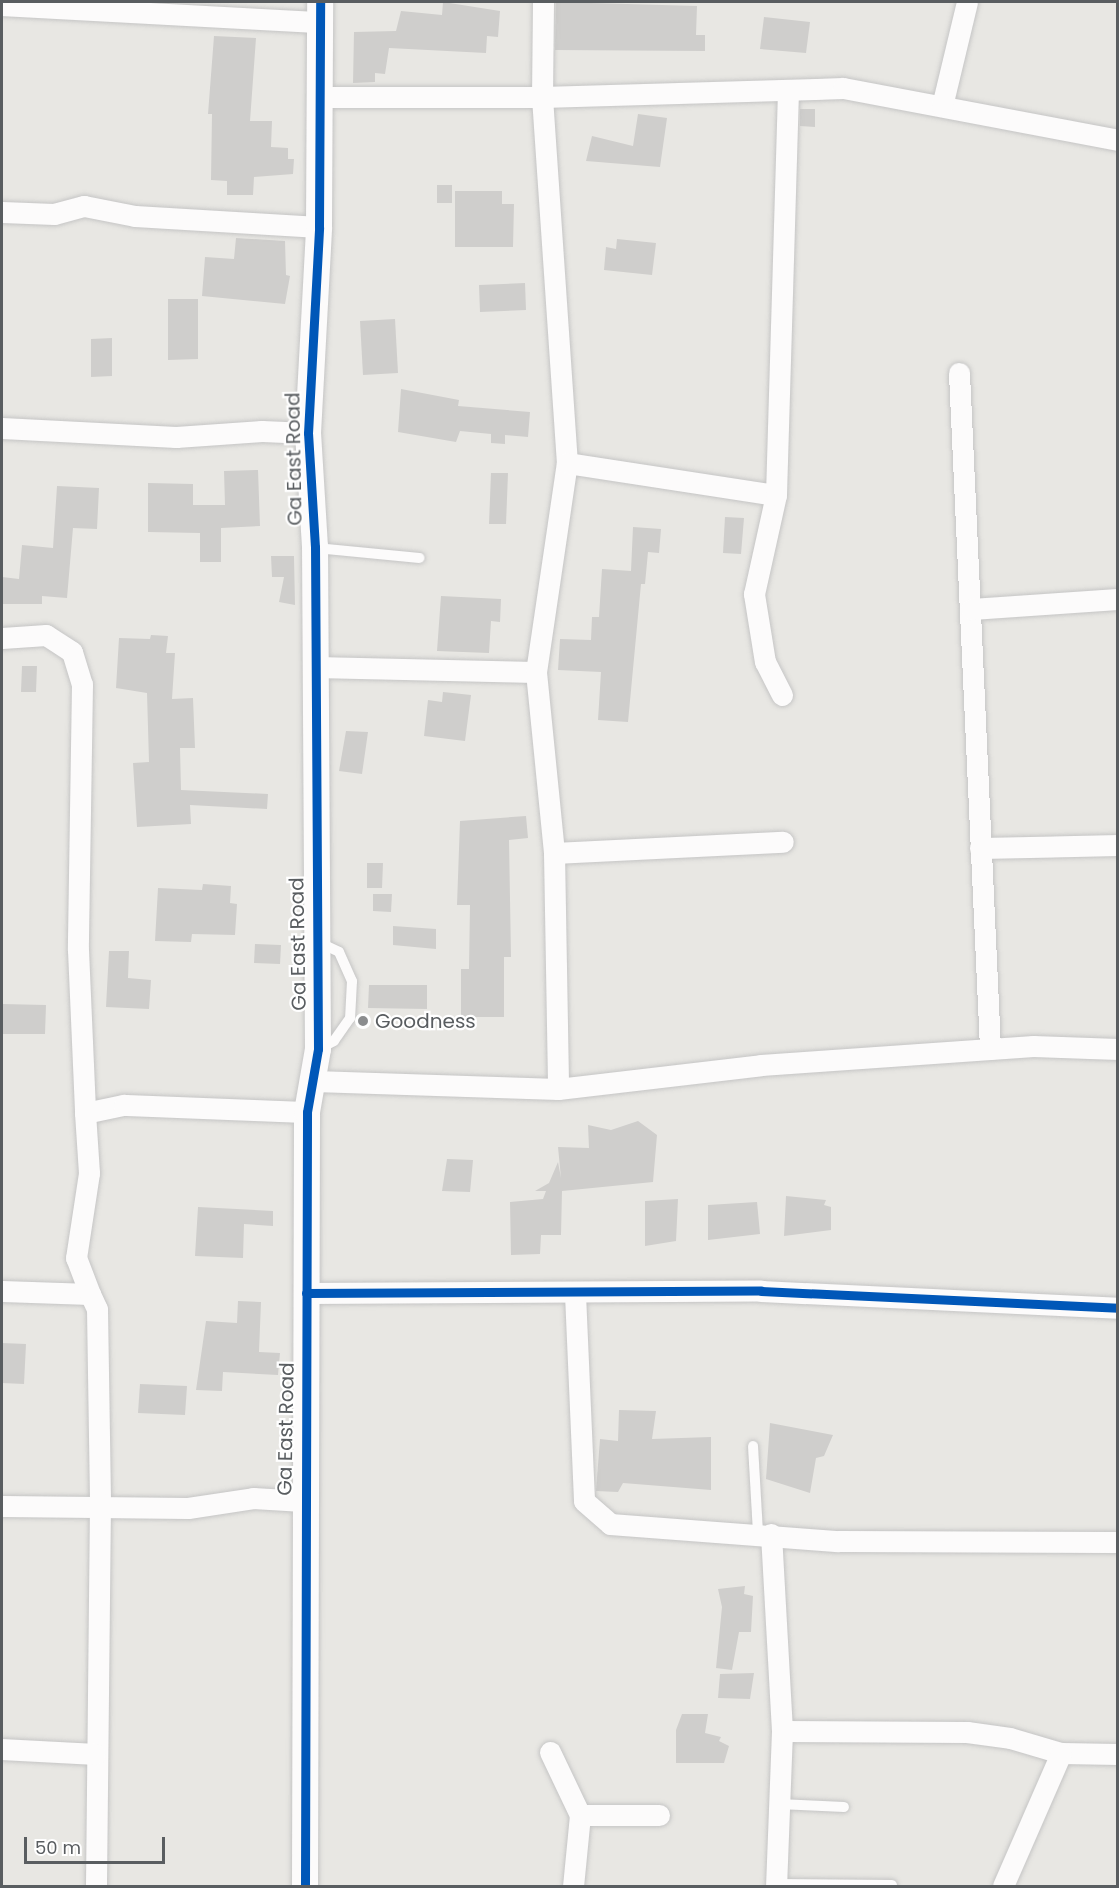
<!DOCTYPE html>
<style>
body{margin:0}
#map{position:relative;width:1119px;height:1888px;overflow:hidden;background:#e8e7e3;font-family:Poppins,sans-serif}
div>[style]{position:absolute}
.building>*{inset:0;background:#cfcecc}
.roads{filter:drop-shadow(0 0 2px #c5c5c5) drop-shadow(0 0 2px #c5c5c5)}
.service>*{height:10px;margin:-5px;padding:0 5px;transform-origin:5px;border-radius:5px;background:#fcfbfb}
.minor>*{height:21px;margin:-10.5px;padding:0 10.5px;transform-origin:10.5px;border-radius:10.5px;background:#fcfbfb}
.tertiary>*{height:26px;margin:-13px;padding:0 13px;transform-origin:13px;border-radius:13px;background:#fcfbfb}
.cycleway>*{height:9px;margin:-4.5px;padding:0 4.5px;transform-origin:4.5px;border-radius:4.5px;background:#0057b8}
.dots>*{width:16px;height:16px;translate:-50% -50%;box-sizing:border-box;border:3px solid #fff;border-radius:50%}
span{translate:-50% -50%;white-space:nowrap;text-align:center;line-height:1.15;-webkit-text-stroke:4.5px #fff;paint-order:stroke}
.street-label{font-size:20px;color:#595d60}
.poi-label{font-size:20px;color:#595d60}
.left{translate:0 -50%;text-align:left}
.frame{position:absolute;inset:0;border:3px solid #595d60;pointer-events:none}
.scale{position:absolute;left:24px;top:1837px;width:141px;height:27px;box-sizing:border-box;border:3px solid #595d60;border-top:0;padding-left:8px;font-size:18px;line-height:21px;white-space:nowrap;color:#595d60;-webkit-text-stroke:4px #fff;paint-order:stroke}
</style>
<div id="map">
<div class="building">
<div style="clip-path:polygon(443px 2px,500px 11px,498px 37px,487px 36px,486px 53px,389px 48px,385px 74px,375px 73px,375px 82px,353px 83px,354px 32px,396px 31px,401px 11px,442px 15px)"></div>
<div style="clip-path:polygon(556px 2px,697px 6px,696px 35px,705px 35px,705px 51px,555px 50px)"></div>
<div style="clip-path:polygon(764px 17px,810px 22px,806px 53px,760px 49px)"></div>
<div style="clip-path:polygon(214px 36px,256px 38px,250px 121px,272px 121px,271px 147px,288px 148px,288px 159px,294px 159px,293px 174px,254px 177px,253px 195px,227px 195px,227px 181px,211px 180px,212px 114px,208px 114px)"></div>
<div style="clip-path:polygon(800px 109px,815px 109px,815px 127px,800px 126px)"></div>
<div style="clip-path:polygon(638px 114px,667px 118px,660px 167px,586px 161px,592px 136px,633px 146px)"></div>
<div style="clip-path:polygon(437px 185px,452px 185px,452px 203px,437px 203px)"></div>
<div style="clip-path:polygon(455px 191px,502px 191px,502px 204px,514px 204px,513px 247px,455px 247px)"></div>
<div style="clip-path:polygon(236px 238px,285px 241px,286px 275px,290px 276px,285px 304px,202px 296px,205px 257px,234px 259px)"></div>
<div style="clip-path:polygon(617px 239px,656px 243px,652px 275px,604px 270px,606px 247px,616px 249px)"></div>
<div style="clip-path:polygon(525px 283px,526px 310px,480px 312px,479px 285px)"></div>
<div style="clip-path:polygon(168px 299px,198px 299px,198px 359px,168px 360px)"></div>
<div style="clip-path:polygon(395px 319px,398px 373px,363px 375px,360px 321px)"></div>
<div style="clip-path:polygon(112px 338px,112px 376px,91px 377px,91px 339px)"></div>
<div style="clip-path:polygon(401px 389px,459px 400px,458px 406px,530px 412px,528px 437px,505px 435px,505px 444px,491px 443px,491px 434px,460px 431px,456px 442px,398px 432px)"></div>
<div style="clip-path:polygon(258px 470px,260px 526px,221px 528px,221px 562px,200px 562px,200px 533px,148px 532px,148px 483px,193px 484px,193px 505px,225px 505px,224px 471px)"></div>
<div style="clip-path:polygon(491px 473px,508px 473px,506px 524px,489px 524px)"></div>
<div style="clip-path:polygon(57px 486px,99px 488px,97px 529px,73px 528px,67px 598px,42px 596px,42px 604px,2px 604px,2px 577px,19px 579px,22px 545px,53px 548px)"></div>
<div style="clip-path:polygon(725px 517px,744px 518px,741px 554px,723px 553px)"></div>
<div style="clip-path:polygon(633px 527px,661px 529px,659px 553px,648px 552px,645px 584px,641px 584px,628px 722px,598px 720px,601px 672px,558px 670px,560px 639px,591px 640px,592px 617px,599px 617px,602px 569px,631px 571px)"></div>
<div style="clip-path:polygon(271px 556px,294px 556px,295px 605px,279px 602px,284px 577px,272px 577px)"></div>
<div style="clip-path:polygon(441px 596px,501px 599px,500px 622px,491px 621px,489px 653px,437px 651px)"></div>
<div style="clip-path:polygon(151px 635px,168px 636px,166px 653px,175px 653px,172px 699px,193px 698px,195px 748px,180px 748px,181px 790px,268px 794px,267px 809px,190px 805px,191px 824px,137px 827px,133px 763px,149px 762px,147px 693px,116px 688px,119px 638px,150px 639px)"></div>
<div style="clip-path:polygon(22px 666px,37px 666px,36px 692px,21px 692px)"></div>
<div style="clip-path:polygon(443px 692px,471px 695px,465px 741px,424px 736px,428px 700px,442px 702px)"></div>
<div style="clip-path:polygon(346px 731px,368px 732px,362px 774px,339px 771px)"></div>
<div style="clip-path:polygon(526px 816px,528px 838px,509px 840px,511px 957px,504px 957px,504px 1017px,461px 1017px,461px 969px,469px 969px,470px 905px,457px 905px,460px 821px)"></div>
<div style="clip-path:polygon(367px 863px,383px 863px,382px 888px,367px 888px)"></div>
<div style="clip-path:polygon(203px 884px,231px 886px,230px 903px,237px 904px,235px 935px,192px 934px,191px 942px,155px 941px,158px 888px,202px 890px)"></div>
<div style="clip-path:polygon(373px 894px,392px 894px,391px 912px,373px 911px)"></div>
<div style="clip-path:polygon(393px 926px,436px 929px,436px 949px,393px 945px)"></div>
<div style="clip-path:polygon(255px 944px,281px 945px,280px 964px,254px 963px)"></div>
<div style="clip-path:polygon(109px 951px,129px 951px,128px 978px,151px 980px,149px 1009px,106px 1007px)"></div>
<div style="clip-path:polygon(369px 985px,427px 985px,427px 1009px,368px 1008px)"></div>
<div style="clip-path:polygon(2px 1004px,46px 1005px,45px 1034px,2px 1034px)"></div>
<div style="clip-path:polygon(638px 1121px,657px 1135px,653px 1182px,562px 1191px,561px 1235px,541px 1235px,540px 1254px,511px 1255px,510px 1202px,543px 1199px,546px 1191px,535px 1191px,549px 1183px,558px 1162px,561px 1178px,558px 1147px,589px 1148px,588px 1125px,611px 1130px)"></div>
<div style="clip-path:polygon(447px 1159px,473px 1160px,470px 1192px,442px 1191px)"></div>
<div style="clip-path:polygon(786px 1196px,826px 1200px,824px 1205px,831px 1207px,831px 1230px,784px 1236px)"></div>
<div style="clip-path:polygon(678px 1199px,676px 1241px,645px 1246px,645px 1201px)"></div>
<div style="clip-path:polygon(757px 1202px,760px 1234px,708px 1240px,708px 1205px)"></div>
<div style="clip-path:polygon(198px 1207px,273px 1211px,273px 1226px,244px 1224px,243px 1258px,195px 1256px)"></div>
<div style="clip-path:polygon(238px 1301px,261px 1302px,259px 1352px,280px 1353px,278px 1375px,223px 1372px,222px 1391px,196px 1390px,206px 1321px,237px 1323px)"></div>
<div style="clip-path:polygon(2px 1343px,26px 1344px,24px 1384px,2px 1383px)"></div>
<div style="clip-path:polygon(140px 1384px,187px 1386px,185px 1415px,138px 1413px)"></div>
<div style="clip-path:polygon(619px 1410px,656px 1411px,652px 1439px,711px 1437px,711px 1490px,623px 1483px,618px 1492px,596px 1491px,600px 1439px,618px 1441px)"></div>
<div style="clip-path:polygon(770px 1423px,833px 1435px,824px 1456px,816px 1458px,810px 1493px,766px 1479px)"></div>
<div style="clip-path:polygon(745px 1586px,744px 1594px,753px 1596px,751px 1632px,739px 1632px,732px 1670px,716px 1668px,722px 1607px,718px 1589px)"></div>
<div style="clip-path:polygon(754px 1673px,750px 1699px,718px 1698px,720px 1674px)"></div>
<div style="clip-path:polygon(682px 1714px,708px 1714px,705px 1733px,721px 1737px,719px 1741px,729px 1746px,724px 1763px,676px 1763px,676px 1730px)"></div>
</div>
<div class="roads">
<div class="service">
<div style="left:316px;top:548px;width:104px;rotate:5.5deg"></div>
<div style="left:318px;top:942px;width:23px;rotate:25deg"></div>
<div style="left:339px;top:952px;width:32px;rotate:66deg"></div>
<div style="left:352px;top:981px;width:37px;rotate:93deg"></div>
<div style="left:350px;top:1018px;width:28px;rotate:125deg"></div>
<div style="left:334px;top:1041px;width:16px;rotate:153deg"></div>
<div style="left:753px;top:1446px;width:87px;rotate:86.7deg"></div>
<div style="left:779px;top:1804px;width:65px;rotate:2.6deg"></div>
<div style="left:776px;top:1884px;width:116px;rotate:0.5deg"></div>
</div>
<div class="minor">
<div style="left:543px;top:2px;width:95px;rotate:90.6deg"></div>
<div style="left:542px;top:97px;width:367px;rotate:86.1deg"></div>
<div style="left:2px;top:5px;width:318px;rotate:3.1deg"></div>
<div style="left:322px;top:97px;width:220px"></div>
<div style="left:542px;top:97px;width:301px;rotate:-1.7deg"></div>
<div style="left:843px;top:88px;width:280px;rotate:10.7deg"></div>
<div style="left:942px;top:106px;width:107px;rotate:-76.5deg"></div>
<div style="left:2px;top:212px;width:52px;rotate:2.2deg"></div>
<div style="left:54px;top:214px;width:31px;rotate:-15deg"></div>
<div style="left:84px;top:206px;width:52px;rotate:11.1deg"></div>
<div style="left:135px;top:216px;width:184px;rotate:3.4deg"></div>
<div style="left:959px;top:373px;width:677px;rotate:87.37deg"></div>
<div style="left:2px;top:428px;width:174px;rotate:3deg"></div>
<div style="left:176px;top:437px;width:86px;rotate:-4deg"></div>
<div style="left:262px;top:431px;width:46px;rotate:2.5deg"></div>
<div style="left:971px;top:609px;width:147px;rotate:-3.9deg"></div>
<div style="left:2px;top:638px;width:44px;rotate:-3.9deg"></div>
<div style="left:46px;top:635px;width:31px;rotate:33deg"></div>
<div style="left:72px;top:652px;width:34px;rotate:73deg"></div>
<div style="left:82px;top:684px;width:266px;rotate:90.9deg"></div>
<div style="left:78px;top:950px;width:163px;rotate:87.5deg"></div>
<div style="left:315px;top:667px;width:221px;rotate:1.3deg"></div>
<div style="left:536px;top:672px;width:211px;rotate:-81.6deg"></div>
<div style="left:567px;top:463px;width:211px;rotate:8.7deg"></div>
<div style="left:536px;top:672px;width:182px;rotate:84.3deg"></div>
<div style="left:554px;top:853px;width:236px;rotate:89deg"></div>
<div style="left:782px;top:695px;width:37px;rotate:-117deg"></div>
<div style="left:765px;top:662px;width:69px;rotate:-99.2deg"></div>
<div style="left:754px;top:594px;width:101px;rotate:-77.5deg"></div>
<div style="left:776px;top:495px;width:402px;rotate:-88.3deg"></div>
<div style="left:980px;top:848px;width:138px;rotate:-1.2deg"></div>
<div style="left:554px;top:853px;width:229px;rotate:-2.8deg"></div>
<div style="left:314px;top:1081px;width:244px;rotate:1.9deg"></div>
<div style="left:558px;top:1089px;width:204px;rotate:-6.7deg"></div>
<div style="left:761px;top:1065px;width:273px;rotate:-4deg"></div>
<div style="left:1033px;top:1046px;width:85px;rotate:2deg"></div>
<div style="left:2px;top:1291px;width:88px;rotate:2deg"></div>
<div style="left:90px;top:1294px;width:39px;rotate:-111deg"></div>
<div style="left:76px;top:1258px;width:86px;rotate:-81.3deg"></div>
<div style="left:89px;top:1173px;width:60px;rotate:-93.8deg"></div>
<div style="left:85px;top:1113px;width:40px;rotate:-12deg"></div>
<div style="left:124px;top:1105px;width:183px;rotate:2.2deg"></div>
<div style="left:306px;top:1293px;width:455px;rotate:-0.3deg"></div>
<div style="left:761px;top:1291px;width:357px;rotate:2.7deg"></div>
<div style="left:90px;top:1294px;width:17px;rotate:65deg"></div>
<div style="left:97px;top:1309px;width:194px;rotate:89.1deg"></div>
<div style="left:100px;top:1503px;width:383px;rotate:90.6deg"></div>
<div style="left:575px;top:1294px;width:207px;rotate:87.5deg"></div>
<div style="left:584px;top:1501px;width:35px;rotate:41deg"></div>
<div style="left:610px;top:1524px;width:229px;rotate:4.3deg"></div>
<div style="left:838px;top:1541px;width:280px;rotate:0.2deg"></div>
<div style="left:2px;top:1506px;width:186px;rotate:0.6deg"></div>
<div style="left:188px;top:1508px;width:66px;rotate:-8.7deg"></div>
<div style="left:253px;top:1498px;width:50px;rotate:3.4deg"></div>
<div style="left:771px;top:1534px;width:197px;rotate:86.8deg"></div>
<div style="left:782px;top:1731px;width:155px;rotate:92.2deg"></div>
<div style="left:782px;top:1731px;width:185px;rotate:0.3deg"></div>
<div style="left:967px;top:1732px;width:43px;rotate:7.9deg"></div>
<div style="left:1010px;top:1738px;width:53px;rotate:16.4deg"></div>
<div style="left:1061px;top:1753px;width:57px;rotate:1deg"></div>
<div style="left:2px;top:1749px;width:93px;rotate:3.1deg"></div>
<div style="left:550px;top:1752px;width:70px;rotate:64.5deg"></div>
<div style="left:580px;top:1815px;width:71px;rotate:95.6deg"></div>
<div style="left:580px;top:1815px;width:79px"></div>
<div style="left:1003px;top:1886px;width:145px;rotate:-66.4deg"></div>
</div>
<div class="tertiary">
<div style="left:305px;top:1886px;width:774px;rotate:-89.85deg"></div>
<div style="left:307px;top:1112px;width:64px;rotate:-80.1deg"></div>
<div style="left:318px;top:1049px;width:502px;rotate:-90.34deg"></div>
<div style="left:315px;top:547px;width:114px;rotate:-93.5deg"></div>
<div style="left:308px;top:433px;width:206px;rotate:-86.9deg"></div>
<div style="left:319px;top:227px;width:225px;rotate:-89.7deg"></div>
</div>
</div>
<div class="cycleway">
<div style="left:306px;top:1293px;width:455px;rotate:-0.3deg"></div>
<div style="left:761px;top:1291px;width:357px;rotate:2.7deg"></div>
<div style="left:305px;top:1886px;width:774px;rotate:-89.85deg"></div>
<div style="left:307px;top:1112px;width:64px;rotate:-80.1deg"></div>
<div style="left:318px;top:1049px;width:502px;rotate:-90.34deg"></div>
<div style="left:315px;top:547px;width:114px;rotate:-93.5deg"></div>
<div style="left:308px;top:433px;width:206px;rotate:-86.9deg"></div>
<div style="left:319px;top:227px;width:225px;rotate:-89.7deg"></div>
</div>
<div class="dots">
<div style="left:363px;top:1021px;background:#8b8d8e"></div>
</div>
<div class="street-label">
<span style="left:294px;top:459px;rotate:-91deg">Ga East Road</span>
<span style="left:298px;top:944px;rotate:-91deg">Ga East Road</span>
<span style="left:286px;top:1429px;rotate:-89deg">Ga East Road</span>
</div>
<div class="poi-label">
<span class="left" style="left:375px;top:1021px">Goodness</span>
</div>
<div class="frame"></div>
<div class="scale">50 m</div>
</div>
